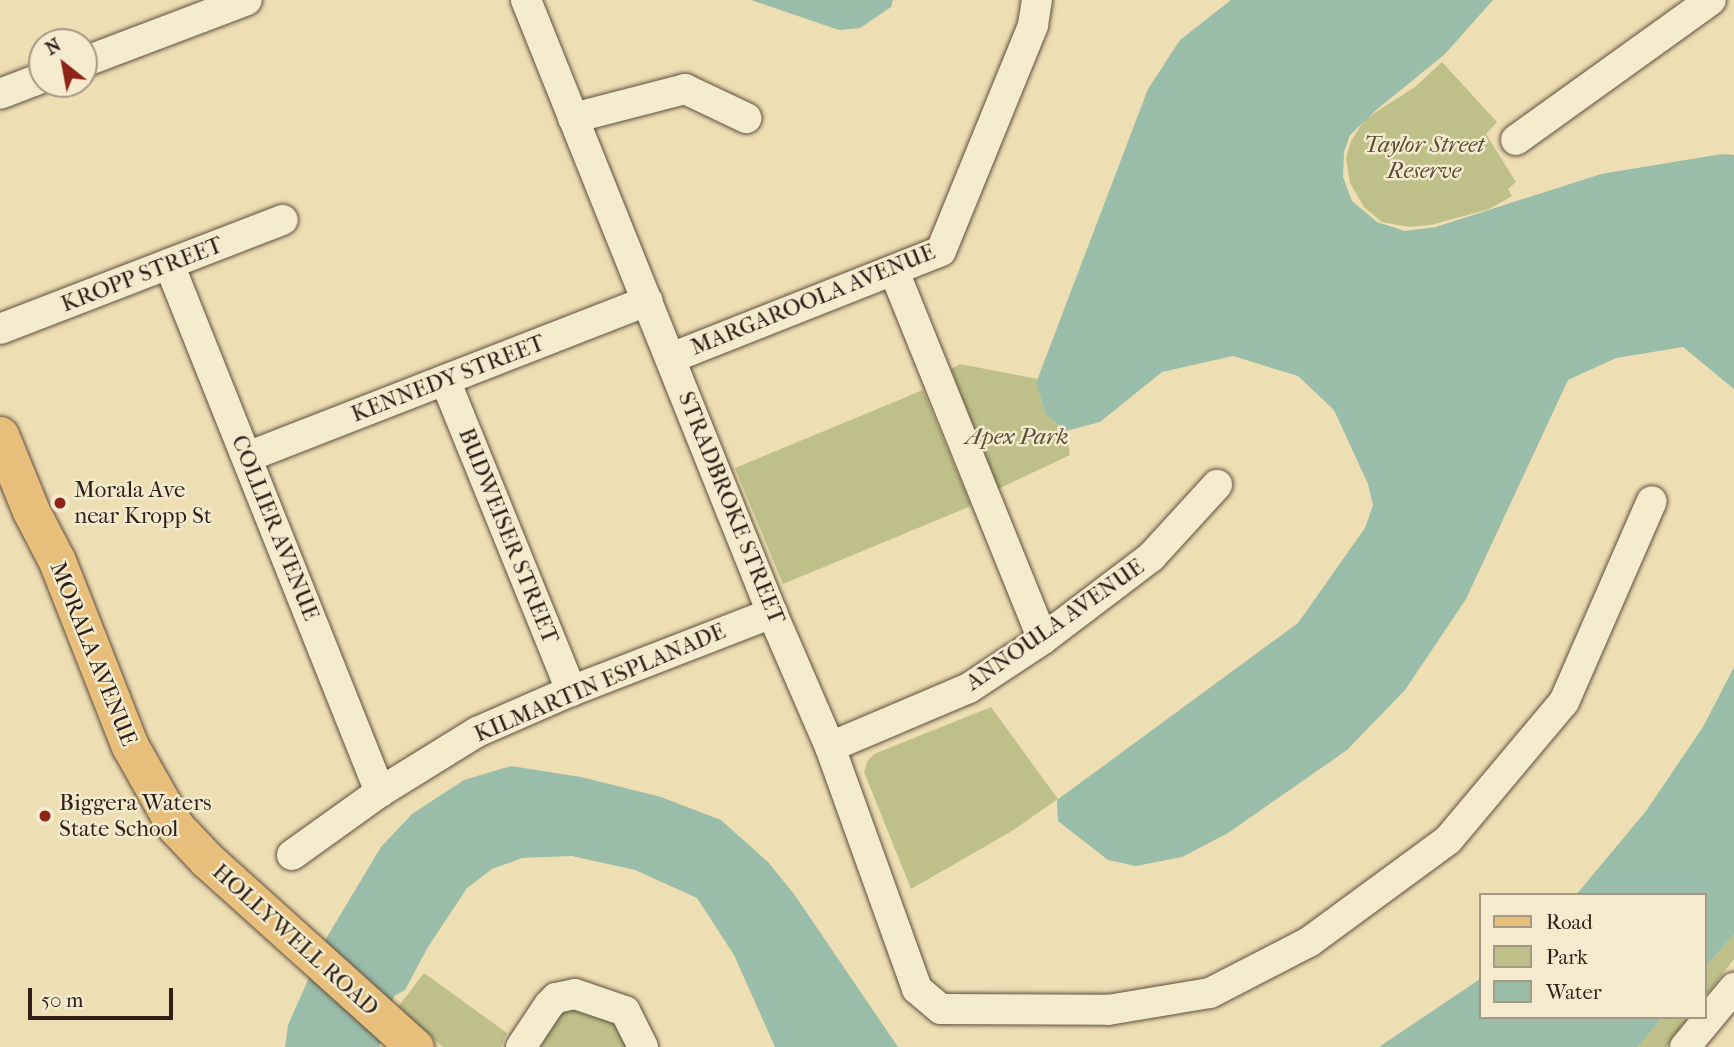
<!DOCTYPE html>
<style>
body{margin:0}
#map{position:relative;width:1734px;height:1047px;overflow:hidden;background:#eedeb4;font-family:"IM FELL French Canon",serif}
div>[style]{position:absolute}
.green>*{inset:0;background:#bfc089}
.water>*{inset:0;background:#9abda9}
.roads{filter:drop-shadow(0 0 2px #5e4f3e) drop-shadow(0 0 2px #5e4f3e)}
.minor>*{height:30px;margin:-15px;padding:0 15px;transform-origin:15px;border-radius:15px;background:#f4eace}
.major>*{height:37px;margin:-18.5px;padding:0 18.5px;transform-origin:18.5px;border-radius:18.5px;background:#e7bf7a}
.dots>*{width:19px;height:19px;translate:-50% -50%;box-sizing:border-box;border:4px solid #f4eace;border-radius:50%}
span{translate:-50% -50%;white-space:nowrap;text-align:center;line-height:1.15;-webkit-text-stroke:5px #f4eace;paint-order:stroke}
.park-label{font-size:23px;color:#5a4f39;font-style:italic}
.street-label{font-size:23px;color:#2e1f17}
.poi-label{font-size:23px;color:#2e1f17}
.left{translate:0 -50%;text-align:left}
.legend{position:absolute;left:1479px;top:893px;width:228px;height:126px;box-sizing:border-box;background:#f4eace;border:2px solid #a59985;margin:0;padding:9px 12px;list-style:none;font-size:21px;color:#2e1f17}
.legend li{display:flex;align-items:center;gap:14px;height:35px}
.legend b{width:35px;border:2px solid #a59985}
.north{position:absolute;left:28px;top:28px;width:70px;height:70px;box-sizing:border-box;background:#f4eace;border:2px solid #a59985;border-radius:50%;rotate:329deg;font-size:19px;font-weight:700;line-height:28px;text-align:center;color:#2e1f17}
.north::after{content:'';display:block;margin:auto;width:24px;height:32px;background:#8f2418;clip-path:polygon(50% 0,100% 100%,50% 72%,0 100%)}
.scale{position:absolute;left:28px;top:988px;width:145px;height:32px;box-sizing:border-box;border:4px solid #2e1f17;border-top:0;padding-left:9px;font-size:21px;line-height:24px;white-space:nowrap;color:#2e1f17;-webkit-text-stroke:5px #f4eace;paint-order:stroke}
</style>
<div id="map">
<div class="green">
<div style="clip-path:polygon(1442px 62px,1497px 122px,1486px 134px,1516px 182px,1508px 189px,1512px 196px,1489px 209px,1431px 225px,1409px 227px,1382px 222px,1364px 207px,1350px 183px,1346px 158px,1351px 141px,1365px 119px,1415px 87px)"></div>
<div style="clip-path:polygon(960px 364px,1038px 379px,1036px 383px,1046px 415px,1066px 431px,1070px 455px,998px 489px,951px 369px)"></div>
<div style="clip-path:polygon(923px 390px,971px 506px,783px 584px,735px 468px)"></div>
<div style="clip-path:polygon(991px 707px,1058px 799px,1012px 831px,911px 889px,864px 772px,867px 762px,874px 754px)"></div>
<div style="clip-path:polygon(1734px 934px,1734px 959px,1704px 998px,1704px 969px)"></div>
<div style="clip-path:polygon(424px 973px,507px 1033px,501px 1047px,443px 1047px,398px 1007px)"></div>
<div style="clip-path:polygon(567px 1007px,612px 1018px,629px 1047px,541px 1047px,554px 1020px)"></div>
<div style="clip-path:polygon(1663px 1017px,1689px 1017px,1666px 1047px,1638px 1047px)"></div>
</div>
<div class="water">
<div style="clip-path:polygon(751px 0,893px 0,891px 7px,860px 28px,839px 30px)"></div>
<div style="clip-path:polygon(1231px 0,1493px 0,1445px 54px,1375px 111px,1350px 135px,1344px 152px,1343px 177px,1352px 201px,1377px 222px,1405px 231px,1436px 227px,1601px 174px,1722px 154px,1734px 155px,1734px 389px,1683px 347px,1616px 358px,1568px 380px,1466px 599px,1405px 690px,1347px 750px,1228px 833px,1182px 857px,1136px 866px,1108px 860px,1058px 821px,1057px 800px,1298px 623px,1365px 528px,1373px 505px,1368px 484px,1334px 410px,1298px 376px,1233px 356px,1162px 372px,1100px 422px,1066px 431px,1046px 415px,1036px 383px,1148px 89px,1180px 40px)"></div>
<div style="clip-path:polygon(1734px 667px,1734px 934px,1704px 969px,1704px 895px,1576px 895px,1646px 811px,1703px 727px)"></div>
<div style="clip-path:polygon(511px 766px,581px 777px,661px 797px,721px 820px,768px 862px,794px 894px,898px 1047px,775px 1047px,734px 955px,697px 898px,635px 870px,572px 856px,522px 858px,492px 869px,467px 888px,428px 947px,405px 990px,394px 996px,379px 1047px,285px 1047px,288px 1025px,327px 937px,381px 847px,412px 814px,464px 780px)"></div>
<div style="clip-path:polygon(1480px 979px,1480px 1017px,1663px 1017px,1638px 1047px,1379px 1047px)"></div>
</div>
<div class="roads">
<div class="minor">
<div style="left:526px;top:0;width:661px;rotate:68.13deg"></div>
<div style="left:772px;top:613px;width:146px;rotate:66.6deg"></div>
<div style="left:830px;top:747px;width:257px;rotate:70.2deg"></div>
<div style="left:917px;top:989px;width:31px;rotate:40deg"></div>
<div style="left:941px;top:1009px;width:167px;rotate:0.3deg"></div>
<div style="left:1108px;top:1010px;width:103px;rotate:-9.5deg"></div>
<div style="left:1210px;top:993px;width:111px;rotate:-27.3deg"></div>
<div style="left:1309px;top:942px;width:172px;rotate:-36.3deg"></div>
<div style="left:1448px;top:840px;width:180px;rotate:-50deg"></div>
<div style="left:1564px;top:702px;width:219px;rotate:-66.4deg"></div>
<div style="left:84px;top:62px;width:174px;rotate:-20.8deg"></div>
<div style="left:0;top:94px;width:45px;rotate:-20.9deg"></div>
<div style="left:573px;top:118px;width:116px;rotate:-14.5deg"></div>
<div style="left:685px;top:89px;width:68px;rotate:25.4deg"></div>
<div style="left:1516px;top:140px;width:240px;rotate:-35.7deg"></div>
<div style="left:169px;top:264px;width:569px;rotate:68.22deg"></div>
<div style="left:894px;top:271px;width:397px;rotate:68deg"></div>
<div style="left:0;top:329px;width:303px;rotate:-21.1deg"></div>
<div style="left:671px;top:358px;width:290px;rotate:-21.6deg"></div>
<div style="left:941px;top:251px;width:244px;rotate:-67.8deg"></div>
<div style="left:1033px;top:25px;width:25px;rotate:-81deg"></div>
<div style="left:445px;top:380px;width:336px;rotate:67.9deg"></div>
<div style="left:247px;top:457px;width:430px;rotate:-21.3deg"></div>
<div style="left:830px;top:747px;width:151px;rotate:-23deg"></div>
<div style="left:969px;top:688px;width:89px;rotate:-33.5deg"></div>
<div style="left:1043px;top:639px;width:136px;rotate:-37.2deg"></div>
<div style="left:1151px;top:557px;width:98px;rotate:-47.5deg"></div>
<div style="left:292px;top:855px;width:108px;rotate:-35.6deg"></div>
<div style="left:380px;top:792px;width:114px;rotate:-31.7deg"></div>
<div style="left:477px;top:732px;width:103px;rotate:-23.6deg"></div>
<div style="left:571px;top:691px;width:216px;rotate:-21.2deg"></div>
<div style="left:521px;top:1047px;width:50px;rotate:-56.3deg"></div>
<div style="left:549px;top:1005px;width:10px;rotate:-45deg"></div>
<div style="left:556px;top:998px;width:19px;rotate:-12deg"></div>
<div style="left:575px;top:994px;width:53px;rotate:18.8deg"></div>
<div style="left:625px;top:1011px;width:40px;rotate:63.4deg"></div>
<div style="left:1685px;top:1047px;width:77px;rotate:-50.3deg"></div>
</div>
<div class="major">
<div style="left:0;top:435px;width:82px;rotate:67.8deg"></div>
<div style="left:31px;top:511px;width:56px;rotate:62.5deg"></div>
<div style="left:57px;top:561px;width:199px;rotate:68.5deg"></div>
<div style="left:130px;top:746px;width:92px;rotate:60.6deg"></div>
<div style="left:175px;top:826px;width:47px;rotate:46.7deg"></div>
<div style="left:207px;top:860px;width:280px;rotate:42deg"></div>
</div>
</div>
<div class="dots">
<div style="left:60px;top:503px;background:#8f2418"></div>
<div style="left:45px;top:816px;background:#8f2418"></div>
</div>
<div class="park-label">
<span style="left:1424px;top:158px">Taylor Street<br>Reserve</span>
<span style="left:1017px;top:437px">Apex Park</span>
</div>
<div class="street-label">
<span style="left:142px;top:275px;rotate:-21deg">KROPP STREET</span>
<span style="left:813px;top:300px;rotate:-22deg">MARGAROOLA AVENUE</span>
<span style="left:448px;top:379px;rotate:-21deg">KENNEDY STREET</span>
<span style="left:731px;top:508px;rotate:68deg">STRADBROKE STREET</span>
<span style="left:275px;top:528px;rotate:68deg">COLLIER AVENUE</span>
<span style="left:508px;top:536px;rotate:68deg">BUDWEISER STREET</span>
<span style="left:1055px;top:625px;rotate:-35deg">ANNOULA AVENUE</span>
<span style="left:93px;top:654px;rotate:68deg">MORALA AVENUE</span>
<span style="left:600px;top:683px;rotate:-23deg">KILMARTIN ESPLANADE</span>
<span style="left:295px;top:940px;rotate:42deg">HOLLYWELL ROAD</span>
</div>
<div class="poi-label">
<span class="left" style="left:74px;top:503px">Morala Ave<br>near Kropp St</span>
<span class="left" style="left:59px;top:816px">Biggera Waters<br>State School</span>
</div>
<ul class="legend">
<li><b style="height:9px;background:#e7bf7a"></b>Road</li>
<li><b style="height:19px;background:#bfc089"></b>Park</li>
<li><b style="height:19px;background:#9abda9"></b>Water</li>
</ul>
<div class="north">N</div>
<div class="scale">50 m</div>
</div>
